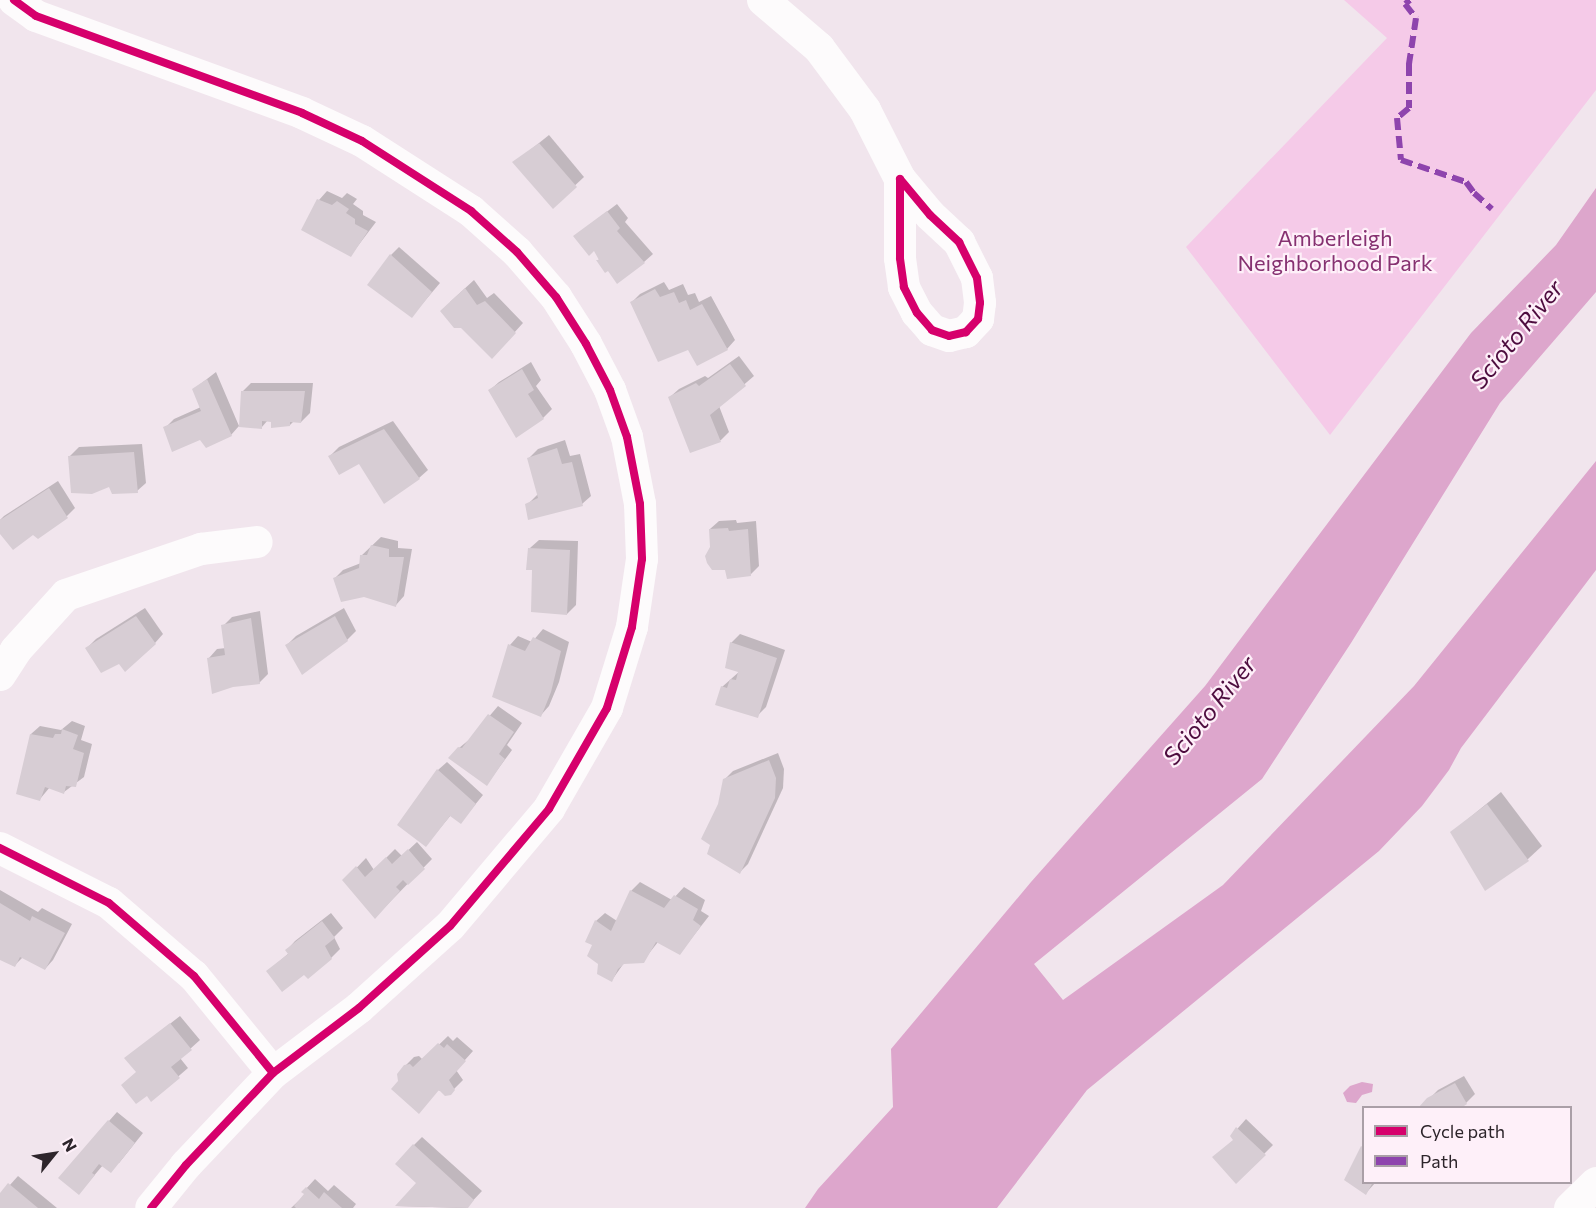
<!DOCTYPE html>
<style>
body{margin:0}
#map{position:relative;width:1596px;height:1208px;overflow:hidden;background:#f1e5ed;font-family:Commissioner,sans-serif}
div>[style]{position:absolute}
.green>*{inset:0;background:#f5cae8}
.water>*{inset:0;background:#dda6cc}
.shadow>*{inset:0;background:#0003}
.building>*{inset:0;background:#d7cdd4}
.minor>*{height:32px;margin:-16px;padding:0 16px;transform-origin:16px;border-radius:16px;background:#fdfbfc}
.major>*{height:33px;margin:-16.5px;padding:0 16.5px;transform-origin:16.5px;border-radius:16.5px;background:#fdfbfc}
.quiet>*{height:6px;margin-top:-3px;transform-origin:0;background:repeating-linear-gradient(90deg,#8e44ad 0 12px,transparent 0 18px)}
.cycleway>*{height:8px;margin:-4px;padding:0 4px;transform-origin:4px;border-radius:4px;background:#d6006c}
span{translate:-50% -50%;white-space:nowrap;text-align:center;line-height:1.15;-webkit-text-stroke:4.5px #fef0f9;paint-order:stroke}
.park-label{font-size:22px;color:#863171}
.water-label{font-size:24px;color:#4e0d3f;font-style:italic}
.legend{position:absolute;left:1362px;top:1106px;width:210px;height:78px;box-sizing:border-box;background:#fef0f9;border:2px solid #aa9fa7;margin:0;padding:8px 10px;list-style:none;font-size:18px;color:#2d252b}
.legend li{display:flex;align-items:center;gap:12px;height:30px}
.legend b{width:30px;border:2px solid #aa9fa7}
.north{position:absolute;left:24px;top:1124px;width:60px;height:60px;-webkit-text-stroke:4px #fef0f9;paint-order:stroke;rotate:60deg;font-size:16px;font-weight:700;line-height:24px;text-align:center;color:#2d252b}
.north::after{content:'';display:block;margin:auto;width:21px;height:27px;background:#2d252b;clip-path:polygon(50% 0,100% 100%,50% 72%,0 100%)}
</style>
<div id="map">
<div class="green">
<div style="clip-path:polygon(1344px 0,1596px 0,1596px 90px,1330px 435px,1186px 247px,1387px 38px)"></div>
</div>
<div class="water">
<div style="clip-path:polygon(1596px 188px,1596px 292px,1500px 403px,1351px 643px,1262px 779px,1034px 964px,1063px 1000px,1223px 885px,1414px 686px,1596px 461px,1596px 570px,1461px 748px,1449px 770px,1422px 806px,1379px 851px,1087px 1090px,997px 1208px,805px 1208px,818px 1189px,893px 1107px,891px 1049px,1031px 882px,1205px 686px,1471px 333px,1556px 245px)"></div>
<div style="clip-path:polygon(1362px 1082px,1373px 1084px,1372px 1092px,1362px 1095px,1356px 1103px,1347px 1102px,1343px 1093px,1350px 1086px)"></div>
</div>
<div class="shadow">
<div style="clip-path:polygon(549px 135px,584px 177px,553px 206px,514px 163px)"></div>
<div style="clip-path:polygon(327px 191px,342px 198px,347px 193px,357px 199px,353px 204px,363px 211px,363px 215px,376px 222px,351px 255px,319px 200px)"></div>
<div style="clip-path:polygon(617px 204px,628px 218px,625px 222px,653px 254px,644px 262px,608px 269px,598px 260px,600px 259px,595px 249px,575px 236px)"></div>
<div style="clip-path:polygon(399px 247px,440px 283px,412px 316px,391px 255px)"></div>
<div style="clip-path:polygon(474px 280px,487px 298px,494px 293px,523px 323px,492px 357px,450px 302px)"></div>
<div style="clip-path:polygon(664px 282px,669px 290px,683px 284px,688px 295px,695px 293px,699px 302px,711px 296px,735px 340px,727px 349px,689px 348px,632px 302px,640px 294px)"></div>
<div style="clip-path:polygon(739px 356px,754px 376px,719px 406px,729px 432px,721px 440px,691px 451px,670px 397px,679px 389px,705px 376px,708px 378px)"></div>
<div style="clip-path:polygon(531px 362px,541px 380px,536px 386px,552px 409px,543px 418px,490px 390px,499px 382px)"></div>
<div style="clip-path:polygon(216px 372px,239px 426px,231px 435px,201px 438px,165px 428px,174px 419px,201px 407px,194px 389px)"></div>
<div style="clip-path:polygon(251px 383px,313px 383px,310px 413px,301px 422px,294px 421px,290px 425px,268px 420px,261px 428px,242px 392px)"></div>
<div style="clip-path:polygon(393px 421px,428px 470px,419px 478px,330px 456px,339px 447px)"></div>
<div style="clip-path:polygon(565px 440px,570px 456px,580px 454px,591px 496px,582px 504px,527px 505px,538px 494px,529px 458px,538px 449px)"></div>
<div style="clip-path:polygon(142px 444px,146px 483px,137px 491px,70px 456px,79px 447px)"></div>
<div style="clip-path:polygon(58px 481px,75px 508px,67px 516px,33px 533px,0 531px,0 520px,4px 516px)"></div>
<div style="clip-path:polygon(736px 520px,737px 523px,756px 521px,759px 566px,750px 575px,726px 569px,712px 547px,710px 529px,719px 521px)"></div>
<div style="clip-path:polygon(381px 537px,398px 541px,398px 548px,412px 549px,404px 596px,396px 605px,334px 579px,343px 570px,361px 563px,361px 556px)"></div>
<div style="clip-path:polygon(539px 540px,578px 541px,576px 605px,567px 614px,534px 569px,530px 548px)"></div>
<div style="clip-path:polygon(145px 608px,163px 634px,155px 643px,119px 662px,87px 648px,96px 639px)"></div>
<div style="clip-path:polygon(344px 608px,356px 631px,347px 640px,287px 645px,296px 636px)"></div>
<div style="clip-path:polygon(260px 611px,268px 674px,259px 683px,209px 658px,217px 649px,226px 648px,223px 626px,232px 617px)"></div>
<div style="clip-path:polygon(543px 629px,569px 642px,559px 682px,549px 706px,541px 715px,510px 645px,518px 636px,532px 642px)"></div>
<div style="clip-path:polygon(740px 634px,785px 650px,766px 707px,757px 716px,722px 687px,740px 671px,731px 643px)"></div>
<div style="clip-path:polygon(498px 706px,522px 723px,507px 745px,512px 750px,487px 784px,459px 748px,470px 739px)"></div>
<div style="clip-path:polygon(72px 721px,85px 726px,81px 740px,92px 744px,84px 777px,64px 792px,50px 787px,40px 799px,31px 734px,40px 726px,61px 730px)"></div>
<div style="clip-path:polygon(778px 753px,784px 769px,783px 788px,748px 864px,740px 872px,719px 805px,724px 780px,733px 771px)"></div>
<div style="clip-path:polygon(447px 762px,483px 795px,461px 822px,451px 815px,426px 845px,438px 770px)"></div>
<div style="clip-path:polygon(1501px 792px,1542px 846px,1528px 859px,1485px 889px,1452px 832px)"></div>
<div style="clip-path:polygon(417px 842px,432px 859px,384px 908px,344px 881px,366px 858px,374px 870px,395px 849px,402px 856px)"></div>
<div style="clip-path:polygon(640px 882px,672px 900px,684px 887px,705px 900px,701px 911px,709px 916px,680px 953px,658px 942px,643px 961px,624px 963px,612px 980px,600px 964px,594px 945px,596px 921px,605px 913px,617px 921px,631px 891px)"></div>
<div style="clip-path:polygon(0 890px,38px 912px,42px 908px,72px 924px,53px 960px,45px 969px,23px 957px,14px 966px,0 958px)"></div>
<div style="clip-path:polygon(331px 913px,343px 928px,334px 937px,340px 949px,331px 958px,304px 973px,268px 971px,289px 953px,287px 950px,295px 941px)"></div>
<div style="clip-path:polygon(180px 1016px,200px 1040px,180px 1058px,188px 1068px,151px 1100px,137px 1071px,126px 1058px)"></div>
<div style="clip-path:polygon(448px 1036px,453px 1041px,457px 1037px,473px 1051px,456px 1070px,463px 1080px,450px 1093px,400px 1081px,405px 1066px,414px 1057px,419px 1056px,423px 1060px)"></div>
<div style="clip-path:polygon(1464px 1076px,1475px 1094px,1466px 1103px,1420px 1108px,1438px 1090px)"></div>
<div style="clip-path:polygon(117px 1112px,143px 1133px,119px 1163px,103px 1165px,87px 1184px,109px 1121px)"></div>
<div style="clip-path:polygon(1246px 1119px,1273px 1145px,1236px 1182px,1214px 1157px,1235px 1139px,1231px 1136px)"></div>
<div style="clip-path:polygon(422px 1137px,482px 1191px,466px 1208px,397px 1206px,418px 1183px,414px 1145px)"></div>
<div style="clip-path:polygon(1364px 1146px,1364px 1182px,1376px 1182px,1366px 1193px,1345px 1179px)"></div>
<div style="clip-path:polygon(18px 1176px,57px 1208px,0 1208px,0 1196px)"></div>
<div style="clip-path:polygon(315px 1179px,328px 1191px,334px 1185px,356px 1204px,353px 1208px,291px 1208px,306px 1194px,304px 1191px)"></div>
</div>
<div class="building">
<div style="clip-path:polygon(539px 143px,577px 187px,553px 209px,512px 162px)"></div>
<div style="clip-path:polygon(317px 199px,332px 205px,337px 201px,349px 209px,346px 213px,355px 219px,355px 224px,368px 231px,351px 257px,301px 230px)"></div>
<div style="clip-path:polygon(607px 211px,620px 228px,617px 231px,645px 263px,617px 284px,608px 271px,605px 273px,596px 260px,599px 260px,594px 251px,589px 256px,573px 236px)"></div>
<div style="clip-path:polygon(390px 254px,432px 292px,412px 318px,367px 285px)"></div>
<div style="clip-path:polygon(465px 288px,477px 305px,485px 301px,516px 333px,492px 359px,461px 328px,454px 328px,440px 311px)"></div>
<div style="clip-path:polygon(655px 289px,660px 297px,674px 292px,679px 303px,686px 300px,690px 310px,702px 304px,728px 350px,697px 366px,688px 350px,658px 362px,630px 302px)"></div>
<div style="clip-path:polygon(730px 364px,746px 386px,710px 415px,721px 442px,690px 453px,668px 397px,696px 383px,699px 386px)"></div>
<div style="clip-path:polygon(522px 369px,534px 390px,528px 394px,544px 419px,516px 438px,488px 390px)"></div>
<div style="clip-path:polygon(207px 379px,232px 436px,206px 448px,200px 440px,172px 452px,163px 427px,201px 411px,192px 389px)"></div>
<div style="clip-path:polygon(241px 391px,305px 391px,301px 423px,290px 422px,290px 426px,271px 428px,271px 422px,262px 421px,262px 429px,239px 427px)"></div>
<div style="clip-path:polygon(384px 429px,420px 479px,384px 504px,359px 464px,339px 475px,328px 456px)"></div>
<div style="clip-path:polygon(557px 448px,562px 464px,572px 462px,583px 506px,528px 520px,525px 504px,538px 498px,527px 458px)"></div>
<div style="clip-path:polygon(134px 452px,138px 493px,112px 494px,109px 487px,92px 494px,71px 493px,68px 456px)"></div>
<div style="clip-path:polygon(49px 488px,68px 518px,38px 539px,33px 535px,13px 550px,0 534px,0 520px)"></div>
<div style="clip-path:polygon(728px 528px,729px 531px,748px 529px,751px 576px,727px 579px,725px 570px,712px 570px,707px 563px,705px 556px,710px 547px,709px 529px)"></div>
<div style="clip-path:polygon(371px 545px,389px 549px,389px 557px,404px 557px,396px 607px,364px 597px,341px 602px,333px 578px,359px 568px,360px 555px,367px 555px)"></div>
<div style="clip-path:polygon(528px 548px,570px 550px,567px 615px,531px 612px,532px 570px,526px 570px)"></div>
<div style="clip-path:polygon(136px 616px,156px 644px,125px 672px,119px 664px,101px 673px,85px 648px)"></div>
<div style="clip-path:polygon(335px 616px,348px 641px,302px 675px,285px 645px)"></div>
<div style="clip-path:polygon(251px 618px,260px 684px,233px 687px,212px 694px,207px 658px,225px 655px,221px 625px)"></div>
<div style="clip-path:polygon(533px 637px,561px 651px,551px 692px,541px 717px,492px 697px,508px 644px,525px 651px)"></div>
<div style="clip-path:polygon(730px 642px,777px 658px,758px 718px,715px 705px,721px 686px,727px 688px,730px 679px,736px 680px,738px 672px,725px 668px)"></div>
<div style="clip-path:polygon(488px 714px,514px 732px,499px 754px,505px 759px,487px 786px,448px 758px,458px 747px,462px 748px)"></div>
<div style="clip-path:polygon(62px 729px,78px 735px,73px 749px,84px 753px,76px 787px,66px 786px,64px 794px,45px 787px,40px 801px,16px 794px,30px 734px,53px 738px,55px 734px,61px 734px)"></div>
<div style="clip-path:polygon(769px 760px,776px 778px,775px 798px,740px 874px,707px 854px,710px 845px,701px 839px,718px 804px,723px 779px)"></div>
<div style="clip-path:polygon(437px 769px,476px 804px,461px 824px,450px 816px,426px 847px,397px 825px)"></div>
<div style="clip-path:polygon(1487px 804px,1529px 861px,1485px 891px,1450px 832px)"></div>
<div style="clip-path:polygon(408px 849px,425px 869px,408px 885px,403px 880px,396px 887px,400px 891px,375px 919px,342px 880px,356px 866px,365px 877px,386px 857px,392px 864px)"></div>
<div style="clip-path:polygon(630px 890px,664px 908px,674px 895px,698px 909px,693px 920px,701px 926px,680px 955px,656px 942px,644px 963px,624px 964px,618px 969px,612px 982px,597px 974px,598px 964px,587px 956px,592px 945px,585px 942px,595px 920px,611px 931px)"></div>
<div style="clip-path:polygon(0 903px,30px 921px,32px 916px,65px 933px,45px 970px,20px 957px,15px 967px,0 960px)"></div>
<div style="clip-path:polygon(322px 921px,335px 938px,325px 946px,332px 959px,308px 979px,304px 975px,282px 992px,266px 971px,288px 954px,285px 950px)"></div>
<div style="clip-path:polygon(170px 1023px,192px 1050px,171px 1067px,180px 1078px,151px 1102px,147px 1096px,136px 1104px,121px 1085px,136px 1072px,124px 1058px)"></div>
<div style="clip-path:polygon(438px 1043px,444px 1048px,447px 1044px,466px 1061px,449px 1080px,455px 1090px,451px 1095px,445px 1096px,439px 1090px,419px 1114px,391px 1089px,398px 1081px,397px 1074px,404px 1065px,410px 1064px,413px 1067px)"></div>
<div style="clip-path:polygon(1455px 1083px,1467px 1104px,1461px 1108px,1418px 1108px,1427px 1098px)"></div>
<div style="clip-path:polygon(108px 1120px,135px 1143px,111px 1173px,99px 1164px,92px 1173px,95px 1175px,79px 1195px,58px 1178px)"></div>
<div style="clip-path:polygon(1236px 1127px,1266px 1155px,1236px 1184px,1212px 1157px,1233px 1140px,1230px 1136px)"></div>
<div style="clip-path:polygon(413px 1144px,474px 1200px,468px 1208px,395px 1206px,416px 1183px,395px 1164px)"></div>
<div style="clip-path:polygon(1361px 1146px,1364px 1148px,1364px 1182px,1373px 1182px,1366px 1195px,1344px 1180px)"></div>
<div style="clip-path:polygon(8px 1183px,38px 1208px,0 1208px,0 1193px)"></div>
<div style="clip-path:polygon(306px 1187px,319px 1199px,324px 1192px,342px 1208px,296px 1208px,294px 1206px,304px 1194px,301px 1192px)"></div>
</div>
<div class="minor">
<div style="left:14px;top:0;width:27px;rotate:36deg"></div>
<div style="left:36px;top:16px;width:283px;rotate:20deg"></div>
<div style="left:302px;top:113px;width:66px;rotate:25deg"></div>
<div style="left:362px;top:141px;width:130px;rotate:32.7deg"></div>
<div style="left:471px;top:211px;width:62px;rotate:41.7deg"></div>
<div style="left:517px;top:252px;width:60px;rotate:49.1deg"></div>
<div style="left:556px;top:297px;width:56px;rotate:57.4deg"></div>
<div style="left:586px;top:344px;width:52px;rotate:62.4deg"></div>
<div style="left:610px;top:390px;width:50px;rotate:70.1deg"></div>
<div style="left:627px;top:437px;width:68px;rotate:79deg"></div>
<div style="left:640px;top:504px;width:55px;rotate:87.9deg"></div>
<div style="left:642px;top:559px;width:69px;rotate:98.4deg"></div>
<div style="left:632px;top:627px;width:85px;rotate:107.2deg"></div>
<div style="left:607px;top:708px;width:116px;rotate:119.9deg"></div>
<div style="left:549px;top:809px;width:153px;rotate:130.2deg"></div>
<div style="left:450px;top:926px;width:122px;rotate:138deg"></div>
<div style="left:359px;top:1008px;width:108px;rotate:142.9deg"></div>
<div style="left:273px;top:1073px;width:127px;rotate:133.4deg"></div>
<div style="left:186px;top:1165px;width:55px;rotate:129.1deg"></div>
<div style="left:763px;top:0;width:74px;rotate:40.6deg"></div>
<div style="left:819px;top:48px;width:77px;rotate:53.4deg"></div>
<div style="left:865px;top:110px;width:77px;rotate:63.1deg"></div>
<div style="left:900px;top:179px;width:47px;rotate:50.2deg"></div>
<div style="left:930px;top:215px;width:40px;rotate:43deg"></div>
<div style="left:959px;top:242px;width:40px;rotate:63.4deg"></div>
<div style="left:977px;top:278px;width:25px;rotate:83deg"></div>
<div style="left:980px;top:303px;width:16px;rotate:97deg"></div>
<div style="left:978px;top:319px;width:18px;rotate:133deg"></div>
<div style="left:966px;top:332px;width:17px;rotate:167deg"></div>
<div style="left:949px;top:336px;width:18px;rotate:-161deg"></div>
<div style="left:932px;top:330px;width:23px;rotate:-131deg"></div>
<div style="left:917px;top:313px;width:29px;rotate:-117deg"></div>
<div style="left:904px;top:287px;width:29px;rotate:-98deg"></div>
<div style="left:900px;top:258px;width:79px;rotate:-90deg"></div>
<div style="left:0;top:675px;width:30px;rotate:-57deg"></div>
<div style="left:16px;top:650px;width:74px;rotate:-47.7deg"></div>
<div style="left:66px;top:595px;width:143px;rotate:-18.8deg"></div>
<div style="left:201px;top:549px;width:56px;rotate:-7.1deg"></div>
<div style="left:0;top:848px;width:122px;rotate:26.8deg"></div>
<div style="left:109px;top:903px;width:112px;rotate:40.7deg"></div>
<div style="left:194px;top:976px;width:125px;rotate:50.8deg"></div>
</div>
<div class="major">
<div style="left:1570px;top:1208px;width:36px;rotate:-44deg"></div>
</div>
<div class="quiet">
<div style="left:1410px;top:0;width:6px;rotate:141deg"></div>
<div style="left:1405px;top:4px;width:18px;rotate:52deg"></div>
<div style="left:1416px;top:18px;width:47px;rotate:98.7deg"></div>
<div style="left:1409px;top:64px;width:44px;rotate:90deg"></div>
<div style="left:1409px;top:108px;width:16px;rotate:140deg"></div>
<div style="left:1397px;top:118px;width:42px;rotate:84.6deg"></div>
<div style="left:1401px;top:160px;width:69px;rotate:18.7deg"></div>
<div style="left:1466px;top:182px;width:14px;rotate:54deg"></div>
<div style="left:1474px;top:193px;width:24px;rotate:42deg"></div>
</div>
<div class="cycleway">
<div style="left:14px;top:0;width:27px;rotate:36deg"></div>
<div style="left:36px;top:16px;width:283px;rotate:20deg"></div>
<div style="left:302px;top:113px;width:66px;rotate:25deg"></div>
<div style="left:362px;top:141px;width:130px;rotate:32.7deg"></div>
<div style="left:471px;top:211px;width:62px;rotate:41.7deg"></div>
<div style="left:517px;top:252px;width:60px;rotate:49.1deg"></div>
<div style="left:556px;top:297px;width:56px;rotate:57.4deg"></div>
<div style="left:586px;top:344px;width:52px;rotate:62.4deg"></div>
<div style="left:610px;top:390px;width:50px;rotate:70.1deg"></div>
<div style="left:627px;top:437px;width:68px;rotate:79deg"></div>
<div style="left:640px;top:504px;width:55px;rotate:87.9deg"></div>
<div style="left:642px;top:559px;width:69px;rotate:98.4deg"></div>
<div style="left:632px;top:627px;width:85px;rotate:107.2deg"></div>
<div style="left:607px;top:708px;width:116px;rotate:119.9deg"></div>
<div style="left:549px;top:809px;width:153px;rotate:130.2deg"></div>
<div style="left:450px;top:926px;width:122px;rotate:138deg"></div>
<div style="left:359px;top:1008px;width:108px;rotate:142.9deg"></div>
<div style="left:273px;top:1073px;width:127px;rotate:133.4deg"></div>
<div style="left:186px;top:1165px;width:55px;rotate:129.1deg"></div>
<div style="left:900px;top:179px;width:47px;rotate:50.2deg"></div>
<div style="left:930px;top:215px;width:40px;rotate:43deg"></div>
<div style="left:959px;top:242px;width:40px;rotate:63.4deg"></div>
<div style="left:977px;top:278px;width:25px;rotate:83deg"></div>
<div style="left:980px;top:303px;width:16px;rotate:97deg"></div>
<div style="left:978px;top:319px;width:18px;rotate:133deg"></div>
<div style="left:966px;top:332px;width:17px;rotate:167deg"></div>
<div style="left:949px;top:336px;width:18px;rotate:-161deg"></div>
<div style="left:932px;top:330px;width:23px;rotate:-131deg"></div>
<div style="left:917px;top:313px;width:29px;rotate:-117deg"></div>
<div style="left:904px;top:287px;width:29px;rotate:-98deg"></div>
<div style="left:900px;top:258px;width:79px;rotate:-90deg"></div>
<div style="left:0;top:848px;width:122px;rotate:26.8deg"></div>
<div style="left:109px;top:903px;width:112px;rotate:40.7deg"></div>
<div style="left:194px;top:976px;width:125px;rotate:50.8deg"></div>
</div>
<div class="park-label">
<span style="left:1335px;top:250px">Amberleigh<br>Neighborhood Park</span>
</div>
<div class="water-label">
<span style="left:1516px;top:334px;rotate:-51deg">Scioto River</span>
<span style="left:1209px;top:710px;rotate:-51deg">Scioto River</span>
</div>
<ul class="legend">
<li><b style="height:8px;background:#d6006c"></b>Cycle path</li>
<li><b style="height:8px;background:#8e44ad"></b>Path</li>
</ul>
<div class="north">N</div>
</div>
